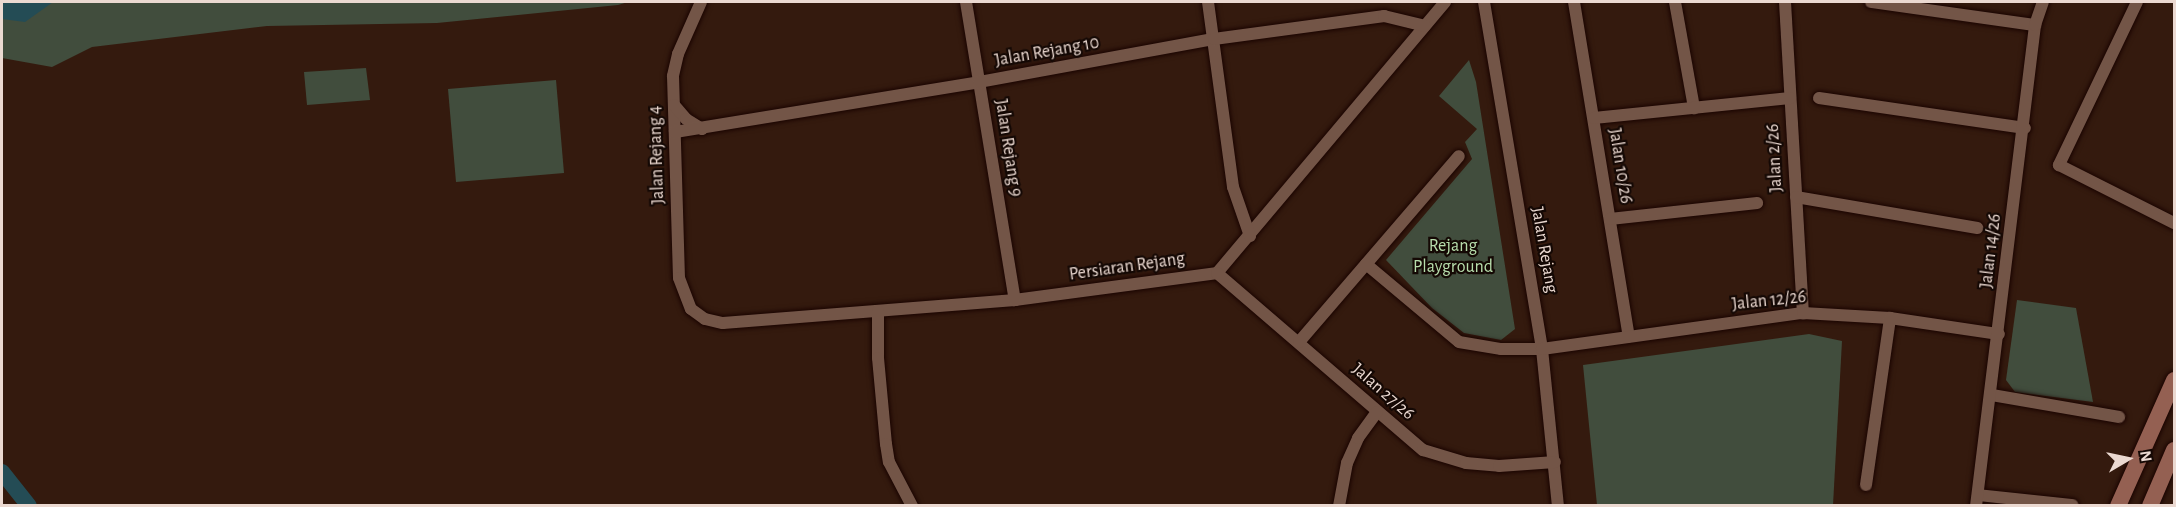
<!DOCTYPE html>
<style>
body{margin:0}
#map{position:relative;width:2176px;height:507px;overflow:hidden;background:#341a0e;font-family:"Alegreya Sans",sans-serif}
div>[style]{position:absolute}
.green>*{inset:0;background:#414d3d}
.water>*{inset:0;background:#244c55}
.canal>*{height:16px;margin:-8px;padding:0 8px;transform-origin:8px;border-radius:8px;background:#244c55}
.roads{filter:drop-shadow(0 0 2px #1a0400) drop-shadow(0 0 2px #1a0400)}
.street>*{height:12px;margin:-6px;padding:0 6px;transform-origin:6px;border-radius:6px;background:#735547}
.secondary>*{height:16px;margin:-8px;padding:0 8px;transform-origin:8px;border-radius:8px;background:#946052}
span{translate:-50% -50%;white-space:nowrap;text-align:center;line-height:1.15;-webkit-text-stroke:4.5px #140804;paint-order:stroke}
.street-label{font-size:18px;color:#ebd9d1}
.park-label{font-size:18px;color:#b7ddac}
.frame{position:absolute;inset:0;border:3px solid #ebd9d1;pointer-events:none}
.north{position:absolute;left:2098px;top:429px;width:60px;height:60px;-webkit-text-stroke:4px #140804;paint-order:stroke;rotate:81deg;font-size:16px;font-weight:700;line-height:24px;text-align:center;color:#ebd9d1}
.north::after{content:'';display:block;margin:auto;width:21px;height:27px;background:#ebd9d1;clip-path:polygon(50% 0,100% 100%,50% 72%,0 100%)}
</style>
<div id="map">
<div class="green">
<div style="clip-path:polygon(2px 2px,628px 2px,618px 5px,437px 23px,267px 26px,92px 47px,52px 67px,2px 58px)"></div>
<div style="clip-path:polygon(1469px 60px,1476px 82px,1515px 329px,1501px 340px,1464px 333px,1432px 308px,1386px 260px,1472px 159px,1465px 142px,1477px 129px,1439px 96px)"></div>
<div style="clip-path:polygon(366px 68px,370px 100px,307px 105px,304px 72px)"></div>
<div style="clip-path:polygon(556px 80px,564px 173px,456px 182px,448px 89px)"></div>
<div style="clip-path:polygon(2017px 300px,2076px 308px,2093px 402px,2015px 392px,2006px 380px)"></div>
<div style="clip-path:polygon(1809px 334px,1842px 341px,1833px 505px,1597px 505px,1583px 365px)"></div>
</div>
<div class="water">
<div style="clip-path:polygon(2px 2px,53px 2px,25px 22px,2px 19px)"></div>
</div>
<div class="canal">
<div style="left:2px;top:472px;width:43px;rotate:51.5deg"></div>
</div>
<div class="roads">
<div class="street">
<div style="left:701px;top:2px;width:57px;rotate:113.9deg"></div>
<div style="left:678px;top:54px;width:23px;rotate:103deg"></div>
<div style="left:673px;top:76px;width:202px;rotate:88.3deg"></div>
<div style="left:679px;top:278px;width:33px;rotate:69deg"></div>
<div style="left:691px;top:309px;width:17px;rotate:36deg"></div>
<div style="left:705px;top:319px;width:18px;rotate:13deg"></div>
<div style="left:723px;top:323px;width:293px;rotate:-4.5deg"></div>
<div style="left:1015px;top:300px;width:204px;rotate:-7.6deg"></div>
<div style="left:1217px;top:273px;width:354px;rotate:-49.9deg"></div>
<div style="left:966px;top:2px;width:302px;rotate:80.7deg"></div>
<div style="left:1208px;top:2px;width:187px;rotate:82.3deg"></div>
<div style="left:1233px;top:187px;width:52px;rotate:70.9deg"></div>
<div style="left:1484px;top:2px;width:352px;rotate:80.5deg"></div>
<div style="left:1542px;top:349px;width:158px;rotate:84.2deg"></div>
<div style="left:1574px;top:2px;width:339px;rotate:80.7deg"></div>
<div style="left:1675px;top:2px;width:108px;rotate:79.8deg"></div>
<div style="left:1785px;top:2px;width:312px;rotate:86.7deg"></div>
<div style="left:1871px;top:2px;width:166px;rotate:8deg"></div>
<div style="left:2137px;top:2px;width:181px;rotate:115.6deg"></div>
<div style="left:2059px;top:165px;width:129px;rotate:26.8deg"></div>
<div style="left:1819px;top:98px;width:208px;rotate:8.3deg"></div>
<div style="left:674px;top:105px;width:18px;rotate:49deg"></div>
<div style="left:686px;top:119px;width:19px;rotate:32deg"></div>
<div style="left:1594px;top:118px;width:197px;rotate:-5.8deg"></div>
<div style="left:675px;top:132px;width:308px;rotate:-9.3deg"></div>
<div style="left:979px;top:82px;width:239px;rotate:-10.4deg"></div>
<div style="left:1214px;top:39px;width:172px;rotate:-7.7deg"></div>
<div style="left:1384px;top:16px;width:42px;rotate:13.7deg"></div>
<div style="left:1796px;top:197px;width:184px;rotate:9.7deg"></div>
<div style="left:1610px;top:219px;width:148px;rotate:-6.2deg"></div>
<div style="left:1366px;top:264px;width:121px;rotate:40deg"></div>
<div style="left:1459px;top:342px;width:43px;rotate:9.5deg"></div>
<div style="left:1501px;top:349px;width:41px"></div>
<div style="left:1542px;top:349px;width:263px;rotate:-7.9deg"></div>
<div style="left:1803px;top:313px;width:87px;rotate:3.3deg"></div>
<div style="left:1890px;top:318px;width:110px;rotate:8.4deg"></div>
<div style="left:1217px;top:273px;width:272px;rotate:40.7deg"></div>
<div style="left:1423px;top:450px;width:45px;rotate:16.8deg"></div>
<div style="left:1466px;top:463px;width:33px;rotate:5deg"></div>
<div style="left:1499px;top:466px;width:56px;rotate:-4.1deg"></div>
<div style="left:878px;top:311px;width:47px;rotate:90deg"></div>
<div style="left:878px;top:358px;width:86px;rotate:84.7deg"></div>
<div style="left:886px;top:444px;width:18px;rotate:81deg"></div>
<div style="left:889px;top:462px;width:50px;rotate:62.4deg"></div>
<div style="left:1299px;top:342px;width:245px;rotate:-49.3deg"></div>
<div style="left:1992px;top:395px;width:129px;rotate:9.8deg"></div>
<div style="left:1866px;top:485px;width:169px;rotate:-81.8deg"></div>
<div style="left:1978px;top:495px;width:95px;rotate:6.1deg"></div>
<div style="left:1339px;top:506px;width:44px;rotate:-79.5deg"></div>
<div style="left:1347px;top:463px;width:27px;rotate:-66deg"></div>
<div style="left:1358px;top:438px;width:32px;rotate:-54deg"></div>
<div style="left:1976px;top:506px;width:485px;rotate:-83deg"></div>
<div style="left:2035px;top:25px;width:24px;rotate:-71deg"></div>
</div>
<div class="secondary">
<div style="left:2118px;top:506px;width:138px;rotate:-66deg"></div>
<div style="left:2150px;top:506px;width:61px;rotate:-66.8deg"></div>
</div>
</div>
<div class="street-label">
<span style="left:1047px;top:52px;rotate:-10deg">Jalan Rejang 10</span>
<span style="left:1008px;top:148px;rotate:81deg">Jalan Rejang 9</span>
<span style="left:657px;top:155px;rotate:-92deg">Jalan Rejang 4</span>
<span style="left:1775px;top:158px;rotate:-93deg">Jalan 2/26</span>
<span style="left:1620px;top:166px;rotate:81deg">Jalan 10/26</span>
<span style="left:1544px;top:250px;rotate:80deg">Jalan Rejang</span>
<span style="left:1991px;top:251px;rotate:-83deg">Jalan 14/26</span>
<span style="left:1127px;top:267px;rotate:-8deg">Persiaran Rejang</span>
<span style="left:1769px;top:301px;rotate:-6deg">Jalan 12/26</span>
<span style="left:1383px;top:392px;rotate:41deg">Jalan 27/26</span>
</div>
<div class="park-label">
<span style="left:1453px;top:257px">Rejang<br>Playground</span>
</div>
<div class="frame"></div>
<div class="north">N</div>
</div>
